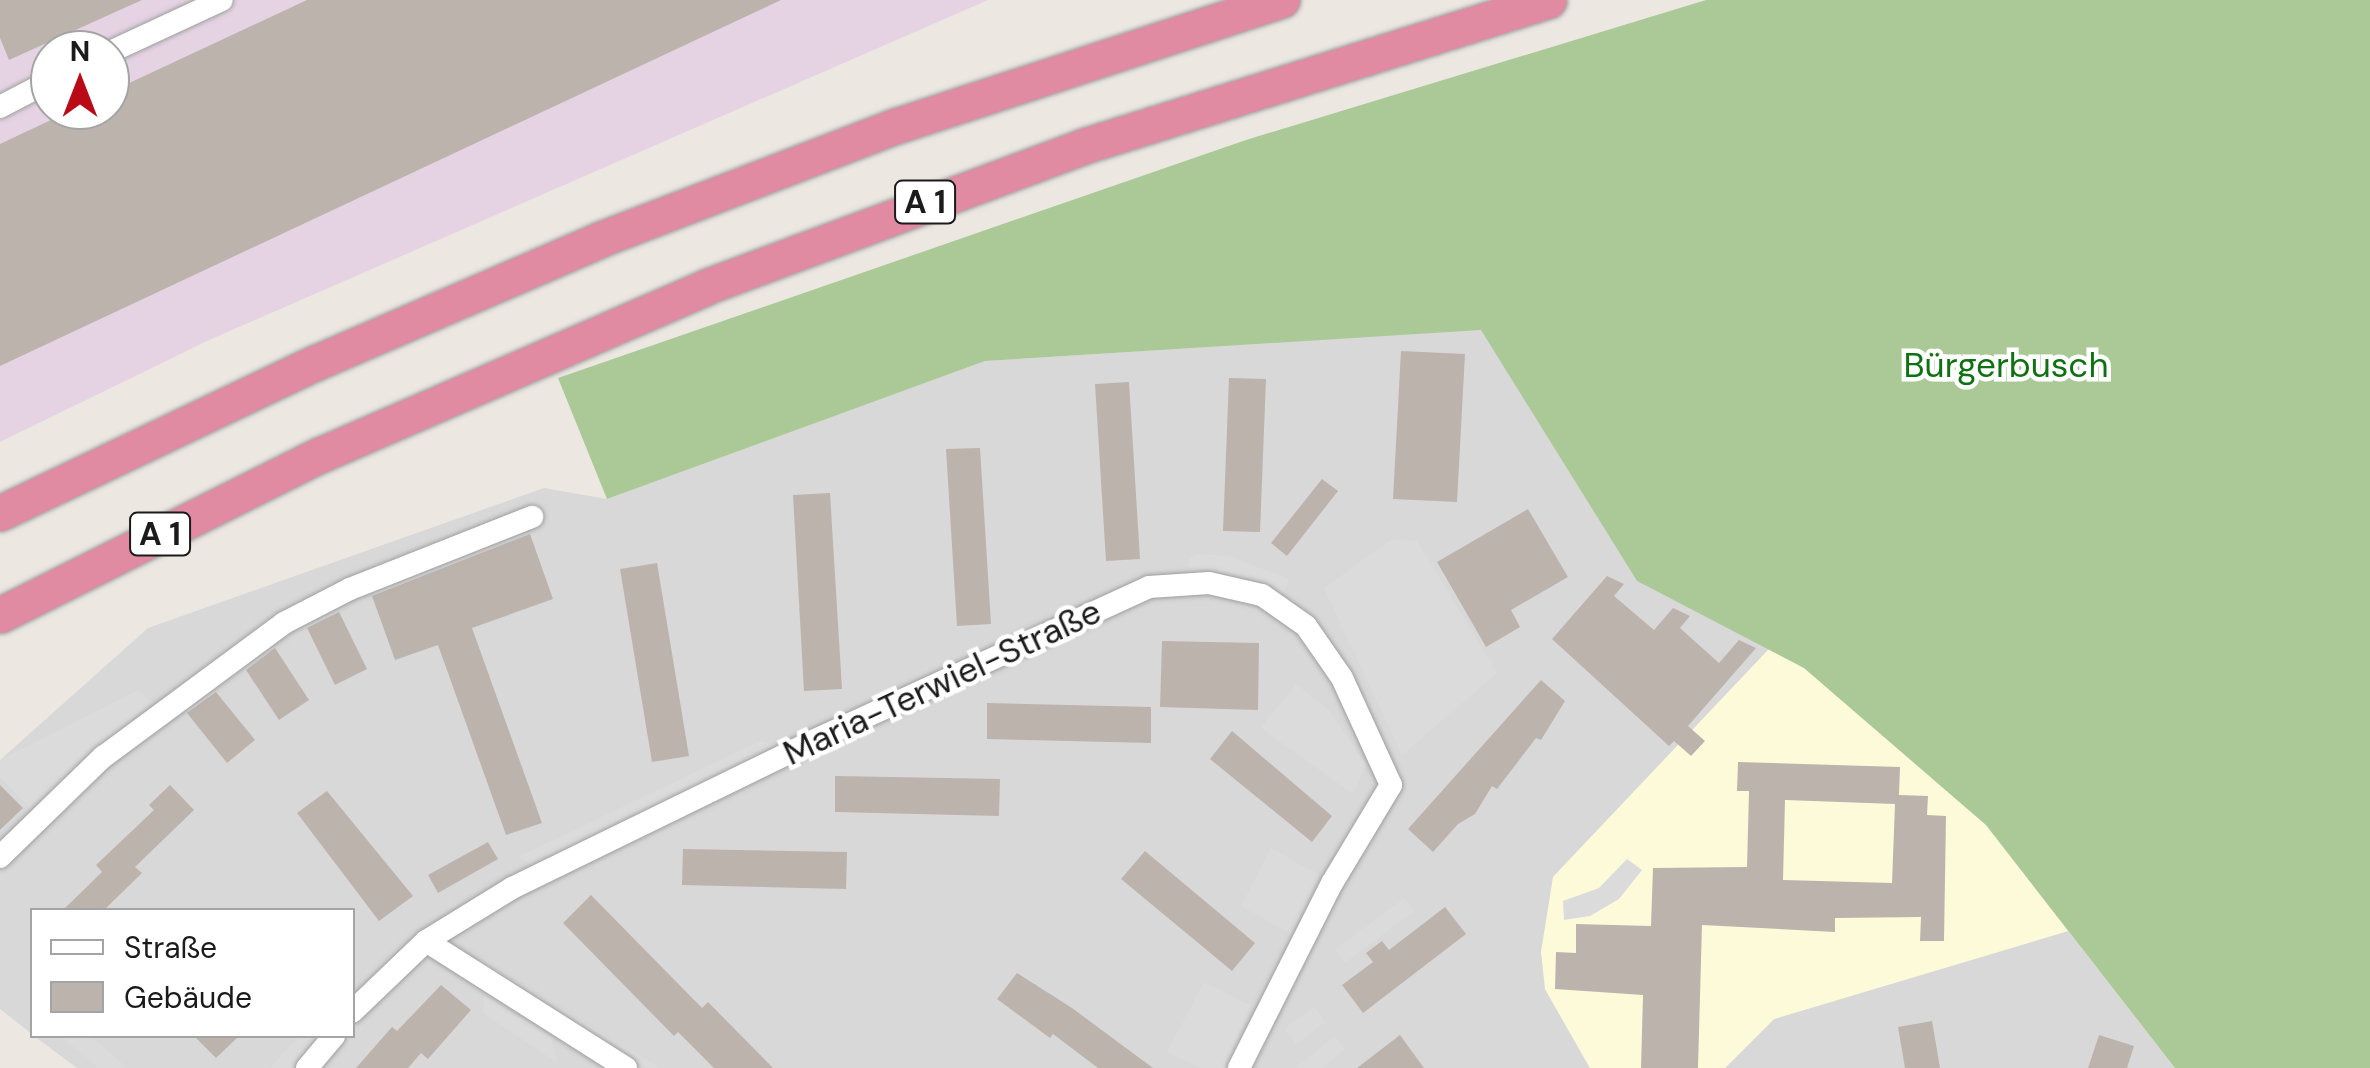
<!DOCTYPE html>
<meta charset="utf-8">
<style>
body{margin:0}
#map{position:relative;width:2370px;height:1068px;overflow:hidden;background:#ece7e1;font-family:"DM Sans",sans-serif}
div>[style]{position:absolute}
.residential>*{inset:0;background:#d9d8d8}
.industrial>*{inset:0;background:#e5d3e3}
.education>*{inset:0;background:#fdfad9}
.forest>*{inset:0;background:#aac997}
.parking>*{inset:0;background:#dbdbdb}
.building>*{inset:0;background:#bcb3ad}
.roads{filter:drop-shadow(0 0 2px #9f9f9f) drop-shadow(0 0 2px #9f9f9f)}
.minor>*{height:22px;margin:-11px;padding:0 11px;transform-origin:11px;border-radius:11px;background:#fff}
.highway>*{height:35px;margin:-17.5px;padding:0 17.5px;transform-origin:17.5px;border-radius:17.5px;background:#e08ba1}
span{translate:-50% -50%;white-space:nowrap;text-align:center;line-height:1.15;-webkit-text-stroke:9px #fff;paint-order:stroke}
.shield-label span{padding:2px 8px;background:#fff;border:2px solid;border-radius:8px;-webkit-text-stroke-width:0}
.shield-label{font-size:32px;color:#1b1b1b;font-weight:700}
.park-label{font-size:35px;color:#107112}
.street-label{font-size:35px;color:#1b1b1b}
.legend{position:absolute;left:30px;top:908px;width:325px;height:130px;box-sizing:border-box;background:#fff;border:2px solid #a4a4a4;margin:0;padding:12px 18px;list-style:none;font-size:30px;color:#1b1b1b}
.legend li{display:flex;align-items:center;gap:20px;height:50px}
.legend b{width:50px;border:2px solid #a4a4a4}
.north{position:absolute;left:30px;top:30px;width:100px;height:100px;box-sizing:border-box;background:#fff;border:2px solid #a4a4a4;border-radius:50%;rotate:0deg;font-size:28px;font-weight:700;line-height:40px;text-align:center;color:#1b1b1b}
.north::after{content:'';display:block;margin:auto;width:35px;height:45px;background:#bb0a17;clip-path:polygon(50% 0,100% 100%,50% 72%,0 100%)}
</style>
<div id="map">
<div class="residential">
<div style="clip-path:polygon(1481px 329px,1637px 581px,1769px 649px,1553px 877px,1545px 989px,1590px 1068px,77px 1068px,34px 1036px,352px 1036px,352px 910px,32px 910px,32px 1034px,0 1009px,0 760px,148px 628px,544px 488px,607px 499px,985px 361px)"></div>
<div style="clip-path:polygon(2068px 931px,2175px 1068px,1725px 1068px,1774px 1019px)"></div>
</div>
<div class="industrial">
<div style="clip-path:polygon(evenodd,0 0,988px 0,207px 341px,0 442px,0 0,50px 50px,110px 50px,110px 110px,50px 110px,50px 50px)"></div>
</div>
<div class="education">
<div style="clip-path:polygon(1769px 649px,1804px 668px,1986px 825px,2068px 931px,1774px 1019px,1725px 1068px,1590px 1068px,1545px 989px,1541px 952px,1553px 877px)"></div>
</div>
<div class="forest">
<div style="clip-path:polygon(1706px 0,2370px 0,2370px 1068px,2175px 1068px,1986px 825px,1804px 668px,1637px 581px,1481px 330px,985px 361px,607px 499px,558px 378px,1246px 140px)"></div>
</div>
<div class="parking">
<div style="clip-path:polygon(1392px 539px,1417px 541px,1497px 673px,1402px 755px,1324px 588px)"></div>
<div style="clip-path:polygon(1197px 554px,1229px 556px,1289px 579px,1282px 597px,1219px 574px,1190px 573px,1189px 559px)"></div>
<div style="clip-path:polygon(1296px 684px,1329px 710px,1366px 764px,1353px 794px,1261px 728px)"></div>
<div style="clip-path:polygon(138px 690px,152px 703px,35px 814px,0 777px,0 760px)"></div>
<div style="clip-path:polygon(760px 741px,788px 749px,538px 868px,518px 857px)"></div>
<div style="clip-path:polygon(1271px 848px,1319px 875px,1291px 934px,1241px 906px)"></div>
<div style="clip-path:polygon(1627px 859px,1642px 870px,1619px 899px,1590px 916px,1564px 920px,1563px 901px,1599px 888px)"></div>
<div style="clip-path:polygon(1404px 898px,1414px 911px,1345px 963px,1335px 950px)"></div>
<div style="clip-path:polygon(479px 959px,660px 1068px,646px 1068px,473px 964px)"></div>
<div style="clip-path:polygon(1204px 982px,1251px 1006px,1224px 1068px,1200px 1068px,1167px 1052px)"></div>
<div style="clip-path:polygon(484px 996px,551px 1036px,557px 1062px,483px 1013px)"></div>
<div style="clip-path:polygon(1314px 1007px,1325px 1022px,1296px 1044px,1284px 1029px)"></div>
<div style="clip-path:polygon(61px 1036px,91px 1036px,127px 1068px,98px 1068px)"></div>
<div style="clip-path:polygon(299px 1036px,325px 1036px,296px 1068px,270px 1068px)"></div>
<div style="clip-path:polygon(1335px 1036px,1345px 1049px,1322px 1068px,1295px 1068px)"></div>
</div>
<div class="building">
<div style="clip-path:polygon(0 0,142px 0,9px 60px,0 38px)"></div>
<div style="clip-path:polygon(307px 0,781px 0,0 366px,0 144px,72px 110px,110px 110px,110px 92px)"></div>
<div style="clip-path:polygon(1401px 351px,1465px 354px,1457px 502px,1393px 499px)"></div>
<div style="clip-path:polygon(1229px 378px,1266px 379px,1260px 532px,1223px 531px)"></div>
<div style="clip-path:polygon(1129px 382px,1140px 559px,1106px 561px,1095px 384px)"></div>
<div style="clip-path:polygon(980px 448px,991px 624px,957px 626px,946px 449px)"></div>
<div style="clip-path:polygon(1322px 479px,1338px 491px,1287px 556px,1271px 543px)"></div>
<div style="clip-path:polygon(830px 493px,842px 689px,804px 691px,793px 495px)"></div>
<div style="clip-path:polygon(1528px 509px,1568px 577px,1511px 610px,1520px 627px,1486px 647px,1437px 562px)"></div>
<div style="clip-path:polygon(530px 534px,553px 599px,472px 628px,542px 823px,506px 835px,438px 645px,395px 660px,372px 596px)"></div>
<div style="clip-path:polygon(657px 563px,689px 756px,652px 762px,620px 569px)"></div>
<div style="clip-path:polygon(1607px 576px,1624px 584px,1614px 596px,1654px 630px,1673px 608px,1690px 616px,1680px 628px,1719px 663px,1739px 640px,1756px 648px,1688px 726px,1705px 741px,1691px 756px,1674px 741px,1669px 746px,1552px 639px)"></div>
<div style="clip-path:polygon(339px 612px,367px 669px,335px 685px,307px 628px)"></div>
<div style="clip-path:polygon(1162px 641px,1259px 643px,1258px 710px,1160px 707px)"></div>
<div style="clip-path:polygon(275px 648px,309px 700px,279px 720px,246px 670px)"></div>
<div style="clip-path:polygon(1541px 680px,1565px 701px,1541px 740px,1536px 738px,1497px 789px,1492px 786px,1475px 814px,1458px 824px,1433px 852px,1408px 829px)"></div>
<div style="clip-path:polygon(216px 692px,255px 740px,227px 763px,187px 713px)"></div>
<div style="clip-path:polygon(987px 703px,1151px 707px,1151px 743px,987px 739px)"></div>
<div style="clip-path:polygon(1232px 731px,1332px 816px,1312px 842px,1210px 759px)"></div>
<div style="clip-path:polygon(evenodd,1738px 762px,1900px 767px,1899px 795px,1928px 796px,1927px 815px,1946px 816px,1944px 941px,1920px 941px,1921px 917px,1835px 918px,1835px 932px,1702px 925px,1698px 1068px,1641px 1068px,1643px 995px,1555px 989px,1556px 952px,1576px 953px,1576px 924px,1651px 926px,1653px 868px,1747px 867px,1749px 791px,1737px 791px,1738px 762px,1785px 800px,1895px 804px,1892px 883px,1783px 880px,1785px 800px)"></div>
<div style="clip-path:polygon(835px 776px,1000px 779px,999px 816px,835px 812px)"></div>
<div style="clip-path:polygon(0 785px,23px 808px,0 830px)"></div>
<div style="clip-path:polygon(170px 785px,194px 810px,135px 867px,142px 873px,104px 910px,63px 910px,102px 872px,96px 865px,154px 810px,149px 805px)"></div>
<div style="clip-path:polygon(327px 791px,413px 896px,379px 921px,297px 813px)"></div>
<div style="clip-path:polygon(488px 842px,498px 859px,438px 893px,428px 875px)"></div>
<div style="clip-path:polygon(683px 849px,847px 852px,846px 889px,682px 885px)"></div>
<div style="clip-path:polygon(1145px 851px,1255px 943px,1232px 971px,1121px 879px)"></div>
<div style="clip-path:polygon(591px 895px,702px 1008px,708px 1002px,773px 1068px,714px 1068px,678px 1032px,674px 1036px,563px 923px)"></div>
<div style="clip-path:polygon(1445px 907px,1466px 934px,1363px 1013px,1342px 985px,1373px 962px,1366px 953px,1382px 941px,1389px 950px)"></div>
<div style="clip-path:polygon(1017px 973px,1072px 1008px,1153px 1068px,1098px 1068px,1053px 1034px,1050px 1038px,997px 999px)"></div>
<div style="clip-path:polygon(441px 985px,471px 1010px,428px 1059px,421px 1053px,408px 1068px,356px 1068px,392px 1027px,397px 1031px)"></div>
<div style="clip-path:polygon(1932px 1021px,1940px 1068px,1905px 1068px,1898px 1027px)"></div>
<div style="clip-path:polygon(1400px 1035px,1424px 1068px,1357px 1068px)"></div>
<div style="clip-path:polygon(2099px 1035px,2134px 1046px,2127px 1068px,2088px 1068px)"></div>
<div style="clip-path:polygon(194px 1036px,239px 1036px,216px 1058px)"></div>
</div>
<div class="roads">
<div class="minor">
<div style="left:110px;top:52px;width:123px;rotate:-24.9deg"></div>
<div style="left:0;top:107px;width:56px;rotate:-27.5deg"></div>
<div style="left:0;top:857px;width:144px;rotate:-44.2deg"></div>
<div style="left:103px;top:757px;width:225px;rotate:-36.5deg"></div>
<div style="left:284px;top:623px;width:74px;rotate:-27.3deg"></div>
<div style="left:350px;top:589px;width:196px;rotate:-21.6deg"></div>
<div style="left:426px;top:941px;width:237px;rotate:32.4deg"></div>
<div style="left:352px;top:1012px;width:103px;rotate:-43.8deg"></div>
<div style="left:426px;top:941px;width:101px;rotate:-31.6deg"></div>
<div style="left:512px;top:888px;width:337px;rotate:-26deg"></div>
<div style="left:815px;top:740px;width:367px;rotate:-24.6deg"></div>
<div style="left:1149px;top:587px;width:60px;rotate:-3.8deg"></div>
<div style="left:1209px;top:583px;width:54px;rotate:12.8deg"></div>
<div style="left:1262px;top:595px;width:54px;rotate:35.2deg"></div>
<div style="left:1306px;top:626px;width:63px;rotate:55.3deg"></div>
<div style="left:1342px;top:678px;width:118px;rotate:65.4deg"></div>
<div style="left:1391px;top:785px;width:114px;rotate:121deg"></div>
<div style="left:1332px;top:883px;width:207px;rotate:116.7deg"></div>
<div style="left:307px;top:1068px;width:42px;rotate:-49.8deg"></div>
</div>
<div class="highway">
<div style="left:0;top:513px;width:349px;rotate:-25.5deg"></div>
<div style="left:315px;top:363px;width:312px;rotate:-23.4deg"></div>
<div style="left:601px;top:239px;width:316px;rotate:-21deg"></div>
<div style="left:896px;top:126px;width:406px;rotate:-18.1deg"></div>
<div style="left:0;top:615px;width:358px;rotate:-26.6deg"></div>
<div style="left:320px;top:455px;width:423px;rotate:-23.5deg"></div>
<div style="left:708px;top:286px;width:401px;rotate:-20.4deg"></div>
<div style="left:1084px;top:146px;width:487px;rotate:-17.4deg"></div>
</div>
</div>
<div class="shield-label">
<span style="left:925px;top:202px">A 1</span>
<span style="left:160px;top:534px">A 1</span>
</div>
<div class="park-label">
<span style="left:2006px;top:365px">Bürgerbusch</span>
</div>
<div class="street-label">
<span style="left:942px;top:682px;rotate:-25deg">Maria-Terwiel-Straße</span>
</div>
<ul class="legend">
<li><b style="height:12px;background:#fff"></b>Straße</li>
<li><b style="height:28px;background:#bcb3ad"></b>Gebäude</li>
</ul>
<div class="north">N</div>
</div>
